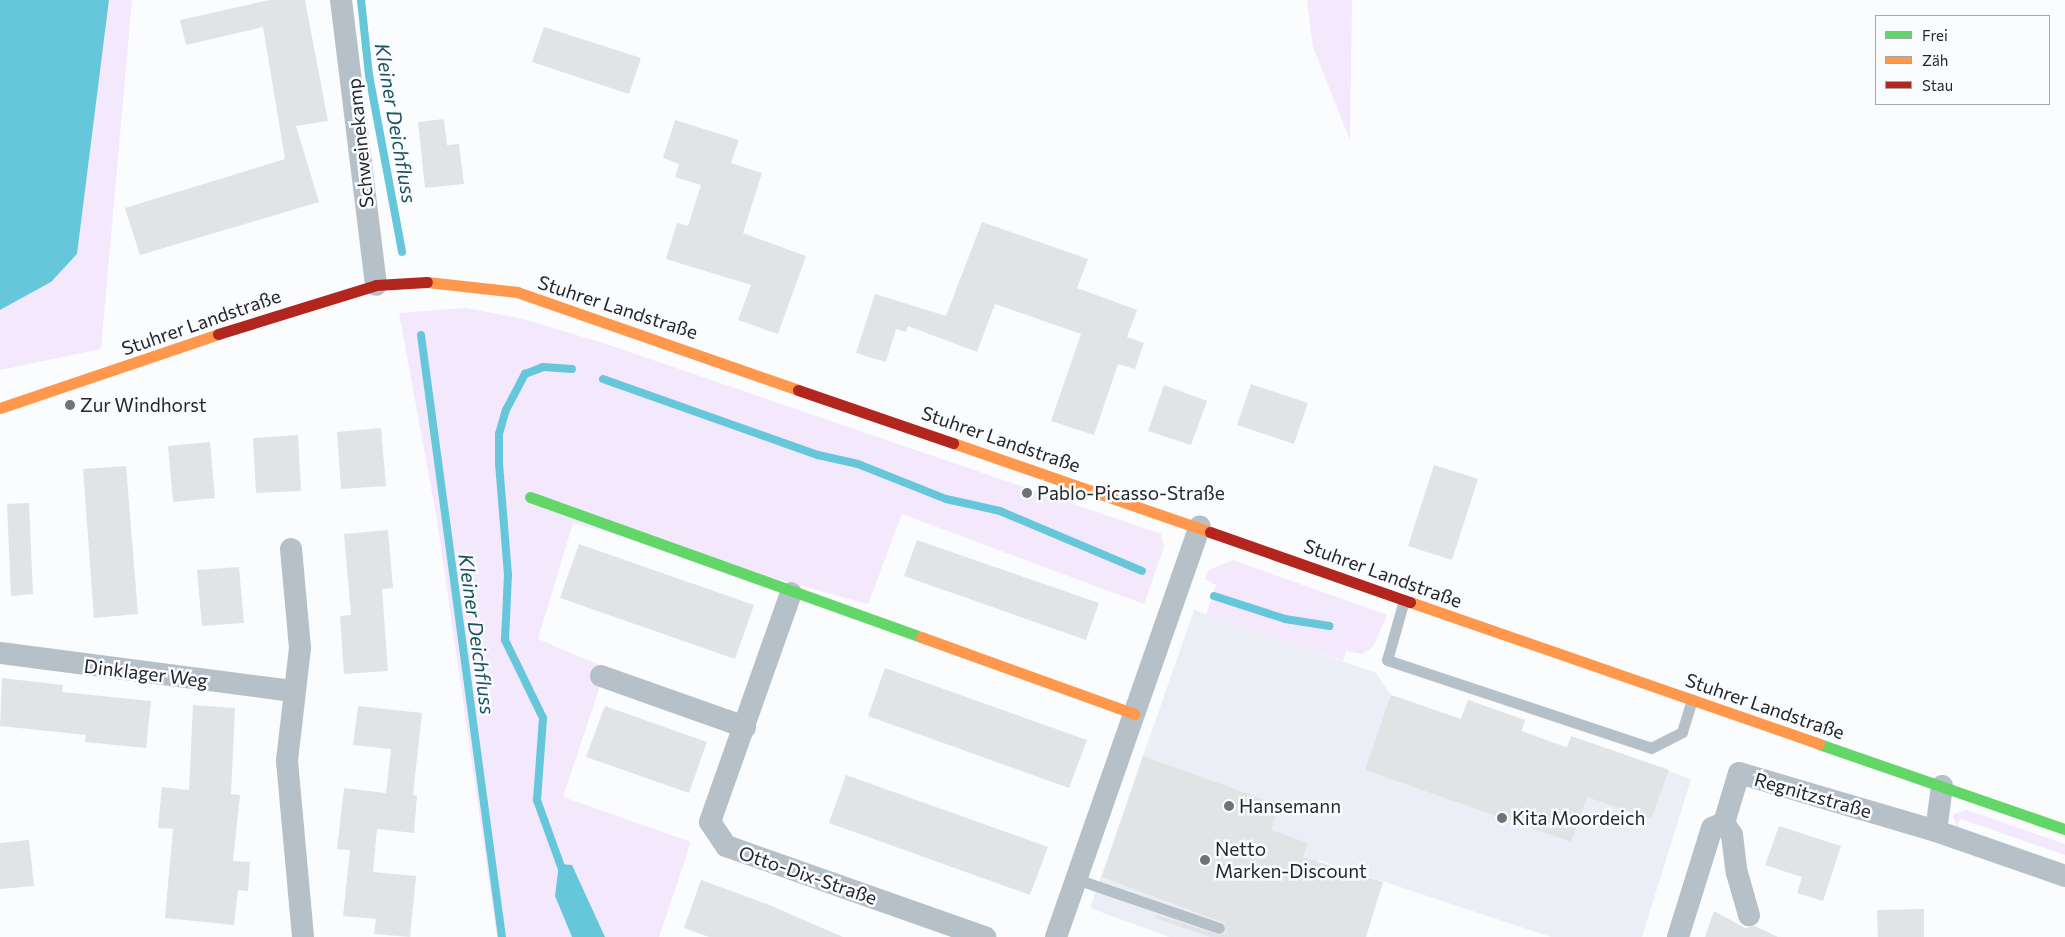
<!DOCTYPE html>
<meta charset="utf-8">
<style>
body{margin:0}
#map{position:relative;width:2065px;height:937px;overflow:hidden;background:#fafcfe;font-family:Commissioner,sans-serif}
div>[style]{position:absolute}
.built>*{inset:0;background:#ebeff5}
.green>*{inset:0;background:#f4e8fd}
.water>*{inset:0;background:#65c7d9}
.stream>*{height:8px;margin:-4px;padding:0 4px;transform-origin:4px;border-radius:4px;background:#65c7d9}
.building>*{inset:0;background:#e2e3e5}
.lane>*{height:11px;margin:-5.5px;padding:0 5.5px;transform-origin:5.5px;border-radius:5.5px;background:#b6c0c8}
.street>*{height:22px;margin:-11px;padding:0 11px;transform-origin:11px;border-radius:11px;background:#b6c0c8}
.fast>*{height:11px;margin:-5.5px;padding:0 5.5px;transform-origin:5.5px;border-radius:5.5px;background:#63d668}
.slow>*{height:11px;margin:-5.5px;padding:0 5.5px;transform-origin:5.5px;border-radius:5.5px;background:#ff974d}
.jam>*{height:11px;margin:-5.5px;padding:0 5.5px;transform-origin:5.5px;border-radius:5.5px;background:#b3261e}
.dots>*{width:14px;height:14px;translate:-50% -50%;box-sizing:border-box;border:2px solid #f9fbff;border-radius:50%}
span{translate:-50% -50%;white-space:nowrap;text-align:center;line-height:1.15;-webkit-text-stroke:5px #f9fbff;paint-order:stroke}
.street-label{font-size:19px;color:#252729}
.poi-label{font-size:19px;color:#252729}
.left{translate:0 -50%;text-align:left}
.water-label{font-size:20px;color:#1d525d;font-style:italic}
.legend{position:absolute;left:1875px;top:15px;width:175px;height:90px;box-sizing:border-box;background:#f9fbff;border:1px solid #a4a6a9;margin:0;padding:6px 9px;list-style:none;font-size:15px;color:#252729}
.legend li{display:flex;align-items:center;gap:10px;height:25px}
.legend b{width:25px;border:1px solid #a4a6a9}
</style>
<div id="map">
<div class="built">
<div style="clip-path:polygon(1194px 610px,1376px 673px,1391px 695px,1431px 709px,1456px 734px,1468px 700px,1525px 720px,1522px 731px,1567px 747px,1571px 736px,1691px 779px,1642px 937px,1551px 937px,1319px 860px,1292px 937px,1169px 937px,1090px 908px)"></div>
</div>
<div class="green">
<div style="clip-path:polygon(109px 0,132px 0,101px 349px,0 370px,0 310px,51px 282px,77px 254px)"></div>
<div style="clip-path:polygon(1307px 0,1352px 0,1350px 140px,1313px 47px)"></div>
<div style="clip-path:polygon(466px 308px,523px 319px,603px 343px,1161px 534px,1164px 547px,1144px 604px,902px 514px,868px 604px,573px 523px,538px 639px,606px 668px,563px 797px,691px 842px,659px 937px,497px 937px,437px 520px,399px 313px)"></div>
<div style="clip-path:polygon(1233px 560px,1387px 615px,1373px 647px,1362px 654px,1346px 651px,1343px 661px,1206px 615px,1216px 585px,1205px 579px,1209px 570px)"></div>
<div style="clip-path:polygon(1967px 810px,2065px 844px,2065px 855px,1961px 819px,1956px 827px,1953px 814px)"></div>
</div>
<div class="water">
<div style="clip-path:polygon(0 0,109px 0,77px 254px,51px 282px,0 310px)"></div>
<div style="clip-path:polygon(559px 864px,572px 865px,605px 937px,572px 937px,555px 896px)"></div>
</div>
<div class="stream">
<div style="left:361px;top:0;width:75px;rotate:83.9deg"></div>
<div style="left:369px;top:75px;width:180px;rotate:79.4deg"></div>
<div style="left:421px;top:335px;width:607px;rotate:82.34deg"></div>
<div style="left:603px;top:379px;width:228px;rotate:19.5deg"></div>
<div style="left:818px;top:455px;width:41px;rotate:12.7deg"></div>
<div style="left:858px;top:464px;width:95px;rotate:21.7deg"></div>
<div style="left:946px;top:499px;width:55px;rotate:12.5deg"></div>
<div style="left:1000px;top:511px;width:154px;rotate:22.9deg"></div>
<div style="left:1214px;top:596px;width:75px;rotate:17.9deg"></div>
<div style="left:1285px;top:619px;width:45px;rotate:9deg"></div>
<div style="left:563px;top:872px;width:77px;rotate:-109.9deg"></div>
<div style="left:537px;top:800px;width:82px;rotate:-85.8deg"></div>
<div style="left:543px;top:718px;width:87px;rotate:-116deg"></div>
<div style="left:505px;top:640px;width:65px;rotate:-87.4deg"></div>
<div style="left:508px;top:575px;width:112px;rotate:-94.6deg"></div>
<div style="left:499px;top:463px;width:29px;rotate:-90deg"></div>
<div style="left:499px;top:434px;width:25px;rotate:-74deg"></div>
<div style="left:506px;top:410px;width:41px;rotate:-62.2deg"></div>
<div style="left:525px;top:374px;width:19px;rotate:-21deg"></div>
<div style="left:543px;top:367px;width:29px;rotate:4deg"></div>
</div>
<div class="building">
<div style="clip-path:polygon(269px 0,305px 0,328px 121px,296px 126px,319px 202px,140px 255px,125px 208px,285px 159px,263px 27px,186px 45px,180px 20px)"></div>
<div style="clip-path:polygon(544px 27px,641px 58px,629px 94px,532px 62px)"></div>
<div style="clip-path:polygon(444px 119px,447px 145px,459px 144px,464px 184px,425px 188px,418px 122px)"></div>
<div style="clip-path:polygon(675px 120px,739px 140px,731px 163px,762px 173px,743px 233px,806px 256px,778px 334px,738px 320px,751px 285px,666px 259px,677px 223px,688px 226px,701px 185px,675px 177px,679px 164px,663px 158px)"></div>
<div style="clip-path:polygon(982px 222px,1088px 259px,1077px 288px,1137px 310px,1127px 337px,1144px 343px,1135px 369px,1118px 364px,1094px 435px,1051px 421px,1081px 334px,995px 304px,977px 352px,908px 326px,906px 332px,896px 329px,886px 362px,856px 353px,875px 294px,946px 316px)"></div>
<div style="clip-path:polygon(1251px 384px,1308px 403px,1294px 444px,1237px 425px)"></div>
<div style="clip-path:polygon(1164px 385px,1207px 401px,1191px 445px,1148px 431px)"></div>
<div style="clip-path:polygon(381px 428px,386px 486px,341px 489px,337px 432px)"></div>
<div style="clip-path:polygon(298px 435px,301px 491px,256px 493px,253px 438px)"></div>
<div style="clip-path:polygon(210px 442px,215px 498px,173px 502px,168px 446px)"></div>
<div style="clip-path:polygon(1434px 465px,1478px 479px,1452px 560px,1408px 546px)"></div>
<div style="clip-path:polygon(126px 466px,138px 614px,94px 618px,83px 469px)"></div>
<div style="clip-path:polygon(29px 503px,33px 594px,11px 596px,7px 504px)"></div>
<div style="clip-path:polygon(388px 530px,393px 588px,382px 589px,388px 671px,344px 674px,340px 616px,351px 615px,344px 534px)"></div>
<div style="clip-path:polygon(917px 540px,1099px 603px,1086px 640px,904px 576px)"></div>
<div style="clip-path:polygon(579px 544px,754px 605px,735px 659px,560px 598px)"></div>
<div style="clip-path:polygon(239px 567px,244px 623px,202px 626px,197px 570px)"></div>
<div style="clip-path:polygon(885px 668px,1087px 740px,1069px 788px,868px 716px)"></div>
<div style="clip-path:polygon(2px 678px,63px 685px,62px 692px,151px 701px,146px 748px,85px 742px,86px 735px,0 726px)"></div>
<div style="clip-path:polygon(1391px 695px,1461px 719px,1468px 700px,1525px 720px,1521px 731px,1567px 748px,1571px 736px,1669px 770px,1651px 819px,1587px 797px,1571px 842px,1365px 770px)"></div>
<div style="clip-path:polygon(193px 705px,235px 708px,231px 794px,240px 795px,233px 861px,250px 862px,248px 891px,238px 890px,234px 925px,165px 918px,173px 829px,158px 828px,162px 787px,189px 790px)"></div>
<div style="clip-path:polygon(358px 706px,422px 713px,413px 795px,417px 796px,414px 833px,377px 829px,373px 872px,416px 876px,410px 937px,374px 934px,376px 919px,343px 916px,350px 850px,337px 849px,344px 788px,386px 793px,391px 749px,353px 745px)"></div>
<div style="clip-path:polygon(605px 706px,707px 742px,689px 793px,586px 757px)"></div>
<div style="clip-path:polygon(1143px 756px,1279px 805px,1271px 830px,1308px 843px,1303px 857px,1383px 882px,1366px 937px,1210px 937px,1155px 918px,1157px 915px,1220px 935px,1226px 931px,1224px 923px,1102px 877px)"></div>
<div style="clip-path:polygon(846px 775px,1048px 847px,1030px 895px,829px 823px)"></div>
<div style="clip-path:polygon(1779px 826px,1841px 846px,1823px 901px,1797px 893px,1802px 877px,1765px 865px)"></div>
<div style="clip-path:polygon(29px 840px,34px 886px,0 889px,0 843px)"></div>
<div style="clip-path:polygon(701px 880px,767px 904px,843px 937px,709px 937px,684px 928px)"></div>
<div style="clip-path:polygon(1924px 909px,1924px 937px,1878px 937px,1877px 910px)"></div>
<div style="clip-path:polygon(1714px 911px,1745px 928px,1755px 926px,1778px 937px,1705px 937px)"></div>
</div>
<div class="lane">
<div style="left:1404px;top:600px;width:62px;rotate:105.8deg"></div>
<div style="left:1387px;top:660px;width:278px;rotate:18.4deg"></div>
<div style="left:1651px;top:748px;width:35px;rotate:-27deg"></div>
<div style="left:1682px;top:732px;width:34px;rotate:-73deg"></div>
<div style="left:1076px;top:879px;width:151px;rotate:18.9deg"></div>
</div>
<div class="street">
<div style="left:341px;top:0;width:287px;rotate:83deg"></div>
<div style="left:291px;top:549px;width:99px;rotate:84.8deg"></div>
<div style="left:300px;top:648px;width:114px;rotate:96.6deg"></div>
<div style="left:287px;top:761px;width:177px;rotate:84.8deg"></div>
<div style="left:791px;top:593px;width:243px;rotate:109.5deg"></div>
<div style="left:710px;top:822px;width:29px;rotate:56deg"></div>
<div style="left:726px;top:846px;width:275px;rotate:19.4deg"></div>
<div style="left:0;top:653px;width:295px;rotate:7.4deg"></div>
<div style="left:601px;top:676px;width:153px;rotate:19.5deg"></div>
<div style="left:1942px;top:786px;width:45px;rotate:97.6deg"></div>
<div style="left:1936px;top:831px;width:137px;rotate:19.2deg"></div>
<div style="left:1724px;top:823px;width:52px;rotate:-73.3deg"></div>
<div style="left:1739px;top:773px;width:205px;rotate:16.4deg"></div>
<div style="left:1056px;top:937px;width:435px;rotate:-70.7deg"></div>
<div style="left:1678px;top:937px;width:114px;rotate:-72.7deg"></div>
<div style="left:1712px;top:828px;width:13px;rotate:-23deg"></div>
<div style="left:1724px;top:823px;width:14px;rotate:56deg"></div>
<div style="left:1732px;top:835px;width:38px;rotate:83deg"></div>
<div style="left:1737px;top:873px;width:44px;rotate:74.1deg"></div>
</div>
<div class="fast">
<div style="left:530px;top:497px;width:415px;rotate:19.7deg"></div>
<div style="left:1819px;top:744px;width:260px;rotate:19.1deg"></div>
</div>
<div class="slow">
<div style="left:427px;top:282px;width:91px;rotate:6.3deg"></div>
<div style="left:517px;top:292px;width:298px;rotate:19.2deg"></div>
<div style="left:0;top:408px;width:230px;rotate:-18.7deg"></div>
<div style="left:953px;top:443px;width:272px;rotate:19.1deg"></div>
<div style="left:1410px;top:602px;width:433px;rotate:19.1deg"></div>
<div style="left:921px;top:637px;width:227px;rotate:19.8deg"></div>
</div>
<div class="jam">
<div style="left:218px;top:334px;width:165px;rotate:-17.2deg"></div>
<div style="left:376px;top:285px;width:51px;rotate:-3.4deg"></div>
<div style="left:798px;top:390px;width:164px;rotate:18.9deg"></div>
<div style="left:1210px;top:532px;width:212px;rotate:19.3deg"></div>
</div>
<div class="dots">
<div style="left:70px;top:405px;background:#707274"></div>
<div style="left:1027px;top:493px;background:#707274"></div>
<div style="left:1229px;top:806px;background:#707274"></div>
<div style="left:1502px;top:818px;background:#707274"></div>
<div style="left:1205px;top:860px;background:#707274"></div>
</div>
<div class="street-label">
<span style="left:360px;top:143px;rotate:-96deg">Schweinekamp</span>
<span style="left:618px;top:307px;rotate:18deg">Stuhrer Landstraße</span>
<span style="left:201px;top:322px;rotate:-19deg">Stuhrer Landstraße</span>
<span style="left:1001px;top:439px;rotate:19deg">Stuhrer Landstraße</span>
<span style="left:1383px;top:573px;rotate:20deg">Stuhrer Landstraße</span>
<span style="left:146px;top:673px;rotate:7deg">Dinklager Weg</span>
<span style="left:1765px;top:706px;rotate:19deg">Stuhrer Landstraße</span>
<span style="left:1813px;top:795px;rotate:16deg">Regnitzstraße</span>
<span style="left:808px;top:875px;rotate:19deg">Otto-Dix-Straße</span>
</div>
<div class="poi-label">
<span class="left" style="left:80px;top:405px">Zur Windhorst</span>
<span class="left" style="left:1037px;top:493px">Pablo-Picasso-Straße</span>
<span class="left" style="left:1239px;top:806px">Hansemann</span>
<span class="left" style="left:1512px;top:818px">Kita Moordeich</span>
<span class="left" style="left:1215px;top:860px">Netto<br>Marken-Discount</span>
</div>
<div class="water-label">
<span style="left:396px;top:123px;rotate:80deg">Kleiner Deichfluss</span>
<span style="left:477px;top:634px;rotate:82deg">Kleiner Deichfluss</span>
</div>
<ul class="legend">
<li><b style="height:6px;background:#63d668"></b>Frei</li>
<li><b style="height:6px;background:#ff974d"></b>Zäh</li>
<li><b style="height:6px;background:#b3261e"></b>Stau</li>
</ul>
</div>
